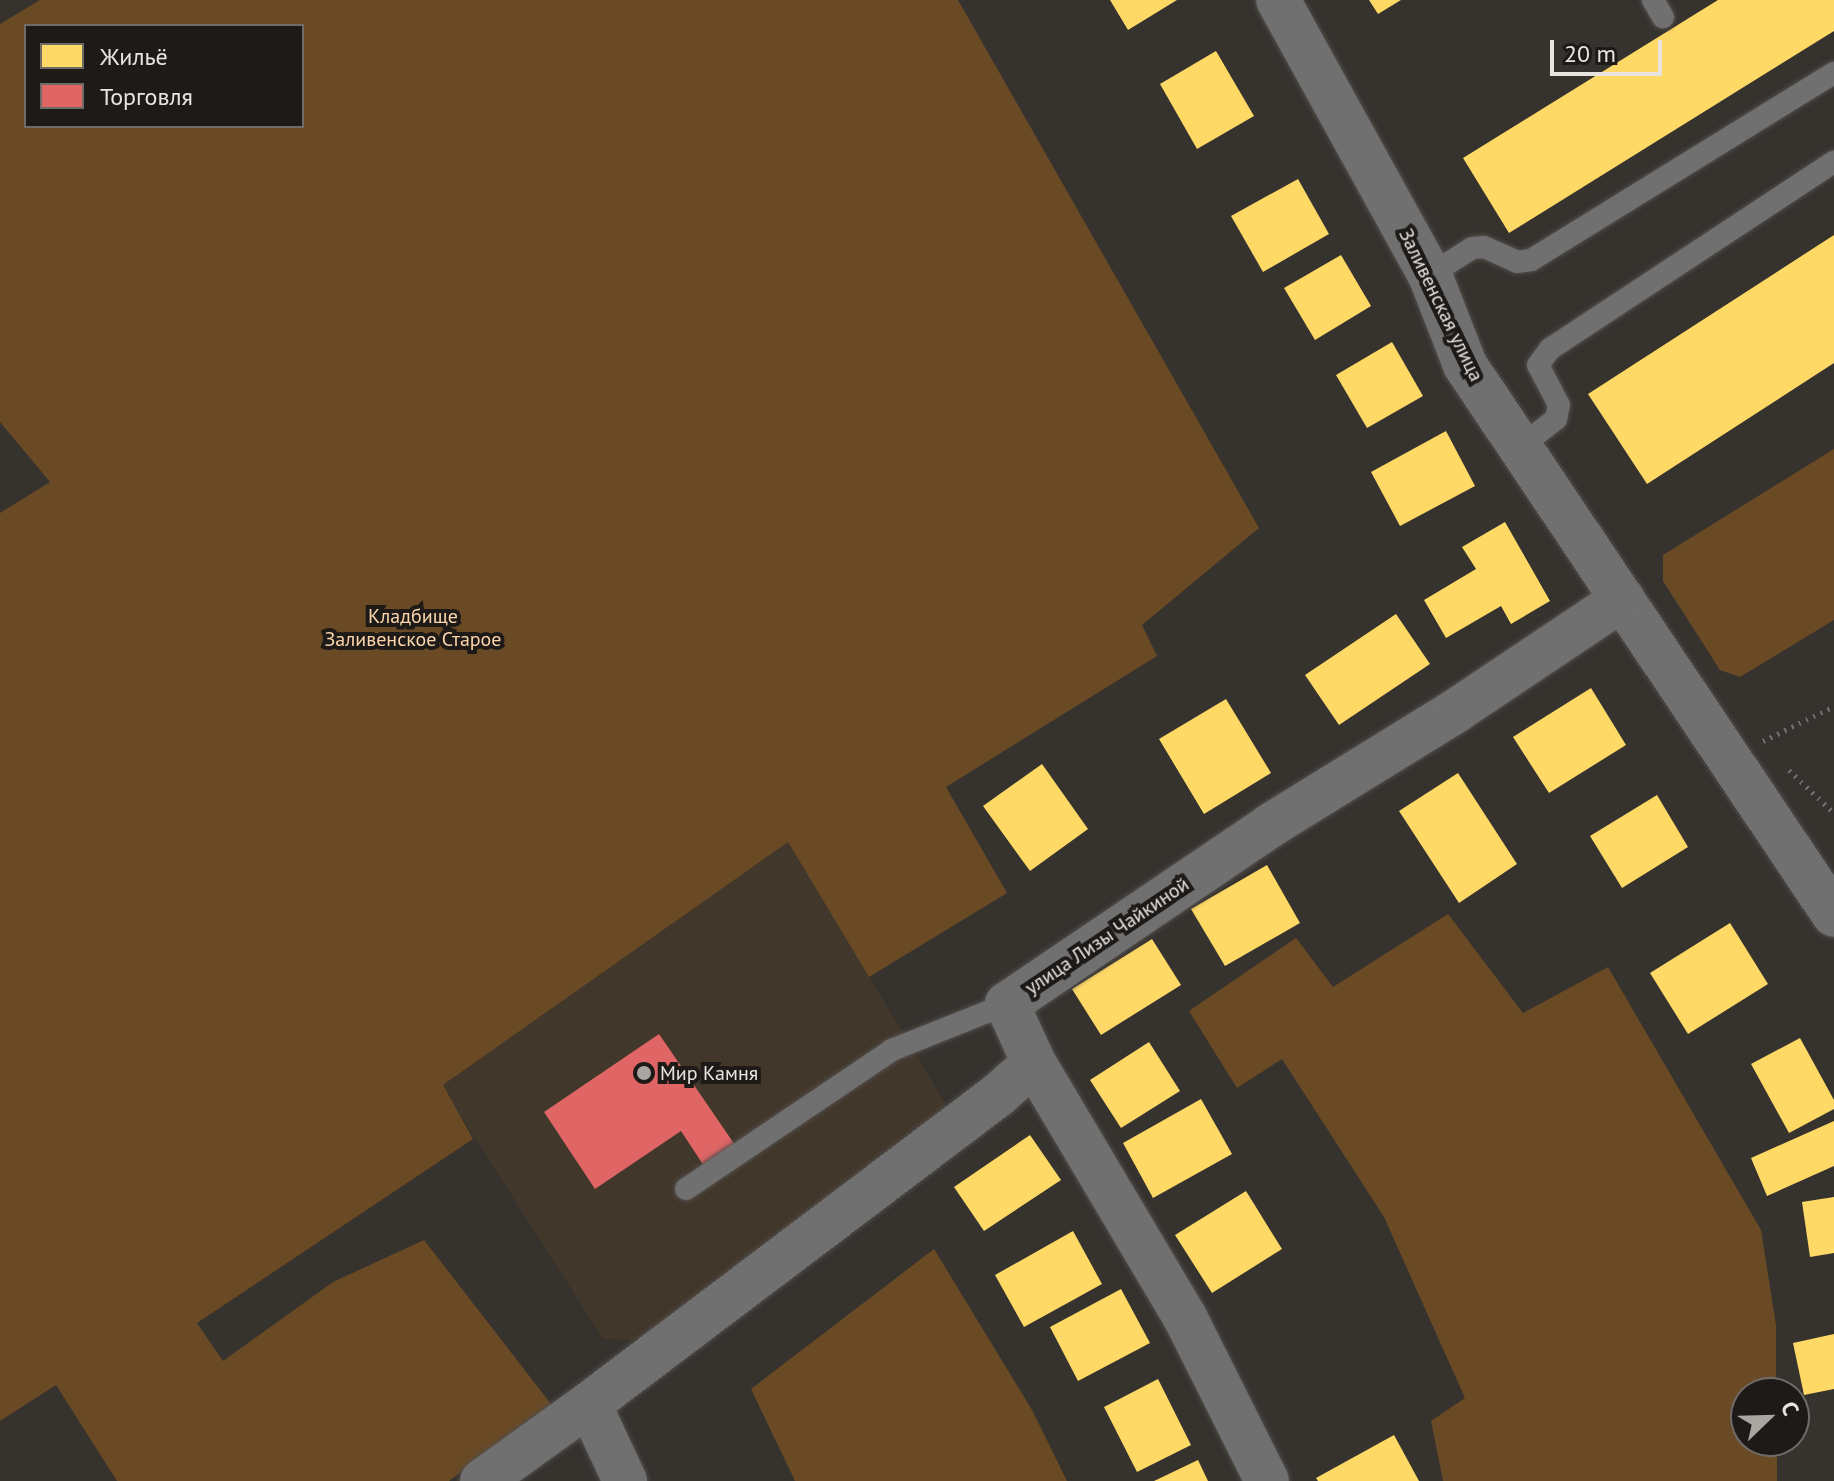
<!DOCTYPE html>
<meta charset="utf-8">
<style>
body{margin:0}
#map{position:relative;width:1834px;height:1481px;overflow:hidden;background:#36322e;font-family:"PT Sans",sans-serif}
div>[style]{position:absolute}
.built>*{inset:0;background:#42372b}
.green>*{inset:0;background:#6a4a25}
.homes>*{inset:0;background:#ffd966}
.shops>*{inset:0;background:#e06666}
.path>*{height:5px;margin-top:-2.5px;transform-origin:0;background:repeating-linear-gradient(90deg,#706f6e 0 2px,transparent 0 8px)}
.roads{filter:drop-shadow(0 0 2px #524e4b) drop-shadow(0 0 2px #524e4b)}
.lane>*{height:22px;margin:-11px;padding:0 11px;transform-origin:11px;border-radius:11px;background:#707071}
.street>*{height:44px;margin:-22px;padding:0 22px;transform-origin:22px;border-radius:22px;background:#707071}
.dots>*{width:22px;height:22px;translate:-50% -50%;box-sizing:border-box;border:4px solid #1e1a17;border-radius:50%}
span{translate:-50% -50%;white-space:nowrap;text-align:center;line-height:1.15;-webkit-text-stroke:8px #1e1a17;paint-order:stroke}
.street-label{font-size:20px;color:#e9e4df}
.park-label{font-size:20px;color:#fcd5ab}
.poi-label{font-size:20px;color:#e9e4df}
.left{translate:0 -50%;text-align:left}
.legend{position:absolute;left:24px;top:24px;width:280px;height:104px;box-sizing:border-box;background:#1e1a17;border:2px solid #6f6b67;margin:0;padding:10px 14px;list-style:none;font-size:24px;color:#e9e4df}
.legend li{display:flex;align-items:center;gap:16px;height:40px}
.legend b{width:40px;border:2px solid #6f6b67}
.north{position:absolute;left:1730px;top:1377px;width:80px;height:80px;box-sizing:border-box;background:#1e1a17;border:2px solid #6f6b67;border-radius:50%;rotate:67deg;font-size:22px;font-weight:700;line-height:32px;text-align:center;color:#e9e4df}
.north::after{content:'';display:block;margin:auto;width:28px;height:36px;background:#aaa6a1;clip-path:polygon(50% 0,100% 100%,50% 72%,0 100%)}
.scale{position:absolute;left:1550px;top:40px;width:112px;height:36px;box-sizing:border-box;border:4px solid #e9e4df;border-top:0;padding-left:10px;font-size:24px;line-height:28px;white-space:nowrap;color:#e9e4df;-webkit-text-stroke:6px #1e1a17;paint-order:stroke}
</style>
<div id="map">
<div class="built">
<div style="clip-path:polygon(788px 842px,953px 1116px,637px 1340px,603px 1339px,442px 1086px)"></div>
</div>
<div class="green">
<div style="clip-path:polygon(evenodd,40px 0,958px 0,1259px 528px,1142px 625px,1157px 656px,946px 787px,1007px 893px,869px 977px,788px 842px,443px 1085px,473px 1139px,197px 1323px,223px 1361px,333px 1282px,424px 1240px,551px 1404px,449px 1481px,117px 1481px,56px 1385px,0 1421px,0 513px,50px 482px,0 422px,0 24px,40px 0,26px 26px,302px 26px,302px 126px,26px 126px,26px 26px)"></div>
<div style="clip-path:polygon(1834px 449px,1834px 620px,1740px 677px,1720px 670px,1663px 581px,1663px 555px)"></div>
<div style="clip-path:polygon(1448px 914px,1523px 1013px,1608px 967px,1761px 1230px,1776px 1325px,1776px 1393px,1746px 1393px,1746px 1441px,1777px 1441px,1777px 1481px,1443px 1481px,1431px 1421px,1465px 1398px,1384px 1217px,1282px 1059px,1237px 1088px,1189px 1011px,1296px 938px,1333px 987px)"></div>
<div style="clip-path:polygon(934px 1249px,1032px 1410px,1067px 1481px,795px 1481px,751px 1389px)"></div>
</div>
<div class="homes">
<div style="clip-path:polygon(1110px 0,1177px 0,1128px 30px)"></div>
<div style="clip-path:polygon(1369px 0,1401px 0,1378px 14px)"></div>
<div style="clip-path:polygon(1718px 0,1834px 0,1834px 31px,1509px 233px,1463px 158px)"></div>
<div style="clip-path:polygon(1216px 51px,1254px 116px,1197px 149px,1160px 84px)"></div>
<div style="clip-path:polygon(1298px 179px,1329px 234px,1263px 272px,1231px 216px)"></div>
<div style="clip-path:polygon(1834px 235px,1834px 363px,1647px 484px,1588px 394px)"></div>
<div style="clip-path:polygon(1341px 255px,1371px 306px,1315px 340px,1284px 288px)"></div>
<div style="clip-path:polygon(1392px 342px,1423px 396px,1367px 428px,1336px 375px)"></div>
<div style="clip-path:polygon(1446px 431px,1475px 486px,1400px 526px,1371px 472px)"></div>
<div style="clip-path:polygon(1505px 522px,1550px 601px,1511px 624px,1501px 606px,1446px 638px,1424px 600px,1476px 569px,1462px 547px)"></div>
<div style="clip-path:polygon(1396px 614px,1430px 664px,1339px 725px,1305px 675px)"></div>
<div style="clip-path:polygon(1591px 688px,1626px 745px,1549px 793px,1513px 737px)"></div>
<div style="clip-path:polygon(1226px 699px,1271px 773px,1204px 814px,1159px 739px)"></div>
<div style="clip-path:polygon(1042px 764px,1088px 829px,1030px 871px,983px 806px)"></div>
<div style="clip-path:polygon(1458px 773px,1517px 864px,1459px 903px,1399px 811px)"></div>
<div style="clip-path:polygon(1657px 795px,1688px 847px,1622px 888px,1590px 836px)"></div>
<div style="clip-path:polygon(1267px 865px,1300px 923px,1225px 966px,1191px 909px)"></div>
<div style="clip-path:polygon(1730px 923px,1768px 984px,1688px 1034px,1650px 973px)"></div>
<div style="clip-path:polygon(1152px 939px,1181px 985px,1101px 1035px,1072px 989px)"></div>
<div style="clip-path:polygon(1800px 1038px,1834px 1100px,1834px 1109px,1789px 1133px,1751px 1064px)"></div>
<div style="clip-path:polygon(1149px 1042px,1180px 1091px,1121px 1128px,1090px 1080px)"></div>
<div style="clip-path:polygon(1201px 1099px,1232px 1154px,1153px 1198px,1123px 1143px)"></div>
<div style="clip-path:polygon(1834px 1121px,1834px 1166px,1767px 1196px,1751px 1158px)"></div>
<div style="clip-path:polygon(1030px 1135px,1061px 1180px,984px 1231px,954px 1187px)"></div>
<div style="clip-path:polygon(1246px 1191px,1282px 1249px,1212px 1293px,1175px 1235px)"></div>
<div style="clip-path:polygon(1834px 1197px,1834px 1253px,1810px 1257px,1802px 1202px)"></div>
<div style="clip-path:polygon(1073px 1231px,1102px 1284px,1024px 1327px,995px 1275px)"></div>
<div style="clip-path:polygon(1121px 1289px,1150px 1343px,1078px 1381px,1050px 1327px)"></div>
<div style="clip-path:polygon(1834px 1334px,1834px 1389px,1804px 1395px,1793px 1343px)"></div>
<div style="clip-path:polygon(1158px 1379px,1191px 1445px,1137px 1472px,1104px 1407px)"></div>
<div style="clip-path:polygon(1394px 1435px,1419px 1481px,1318px 1481px,1316px 1478px)"></div>
<div style="clip-path:polygon(1198px 1460px,1208px 1481px,1154px 1481px)"></div>
</div>
<div class="shops">
<div style="clip-path:polygon(659px 1034px,735px 1145px,704px 1166px,681px 1131px,595px 1189px,544px 1112px)"></div>
</div>
<div class="path">
<div style="left:1763px;top:741px;width:79px;rotate:-26.2deg"></div>
<div style="left:1789px;top:770px;width:62px;rotate:43.7deg"></div>
</div>
<div class="roads">
<div class="lane">
<div style="left:1653px;top:0;width:20px;rotate:60deg"></div>
<div style="left:1430px;top:275px;width:50px;rotate:-32.7deg"></div>
<div style="left:1472px;top:248px;width:12px;rotate:-5deg"></div>
<div style="left:1484px;top:247px;width:36px;rotate:24deg"></div>
<div style="left:1517px;top:262px;width:14px;rotate:-8deg"></div>
<div style="left:1531px;top:260px;width:356px;rotate:-31.7deg"></div>
<div style="left:1520px;top:447px;width:46px;rotate:-37.9deg"></div>
<div style="left:1556px;top:419px;width:14px;rotate:-78deg"></div>
<div style="left:1559px;top:405px;width:45px;rotate:-117.7deg"></div>
<div style="left:1538px;top:365px;width:20px;rotate:-53deg"></div>
<div style="left:1550px;top:349px;width:340px;rotate:-33.4deg"></div>
<div style="left:686px;top:1189px;width:249px;rotate:-34deg"></div>
<div style="left:892px;top:1050px;width:124px;rotate:-21.8deg"></div>
</div>
<div class="street">
<div style="left:1278px;top:0;width:314px;rotate:61.1deg"></div>
<div style="left:1430px;top:275px;width:97px;rotate:68.7deg"></div>
<div style="left:1465px;top:365px;width:662px;rotate:56.14deg"></div>
<div style="left:589px;top:1404px;width:85px;rotate:64.9deg"></div>
<div style="left:482px;top:1481px;width:132px;rotate:-35.7deg"></div>
<div style="left:589px;top:1404px;width:513px;rotate:-37.07deg"></div>
<div style="left:998px;top:1095px;width:48px;rotate:-41.6deg"></div>
<div style="left:1267px;top:1481px;width:181px;rotate:-116.6deg"></div>
<div style="left:1186px;top:1319px;width:298px;rotate:-120.7deg"></div>
<div style="left:1034px;top:1063px;width:65px;rotate:-114.6deg"></div>
<div style="left:1007px;top:1004px;width:319px;rotate:-34.1deg"></div>
<div style="left:1271px;top:825px;width:215px;rotate:-31.7deg"></div>
<div style="left:1454px;top:712px;width:203px;rotate:-33.8deg"></div>
</div>
</div>
<div class="dots">
<div style="left:644px;top:1073px;background:#aaa6a1"></div>
</div>
<div class="street-label">
<span style="left:1441px;top:305px;rotate:64deg">Заливенская улица</span>
<span style="left:1107px;top:936px;rotate:-34deg">улица Лизы Чайкиной</span>
</div>
<div class="park-label">
<span style="left:413px;top:628px">Кладбище<br>Заливенское Старое</span>
</div>
<div class="poi-label">
<span class="left" style="left:660px;top:1073px">Мир Камня</span>
</div>
<ul class="legend">
<li><b style="height:22px;background:#ffd966"></b>Жильё</li>
<li><b style="height:22px;background:#e06666"></b>Торговля</li>
</ul>
<div class="north">С</div>
<div class="scale">20 m</div>
</div>
